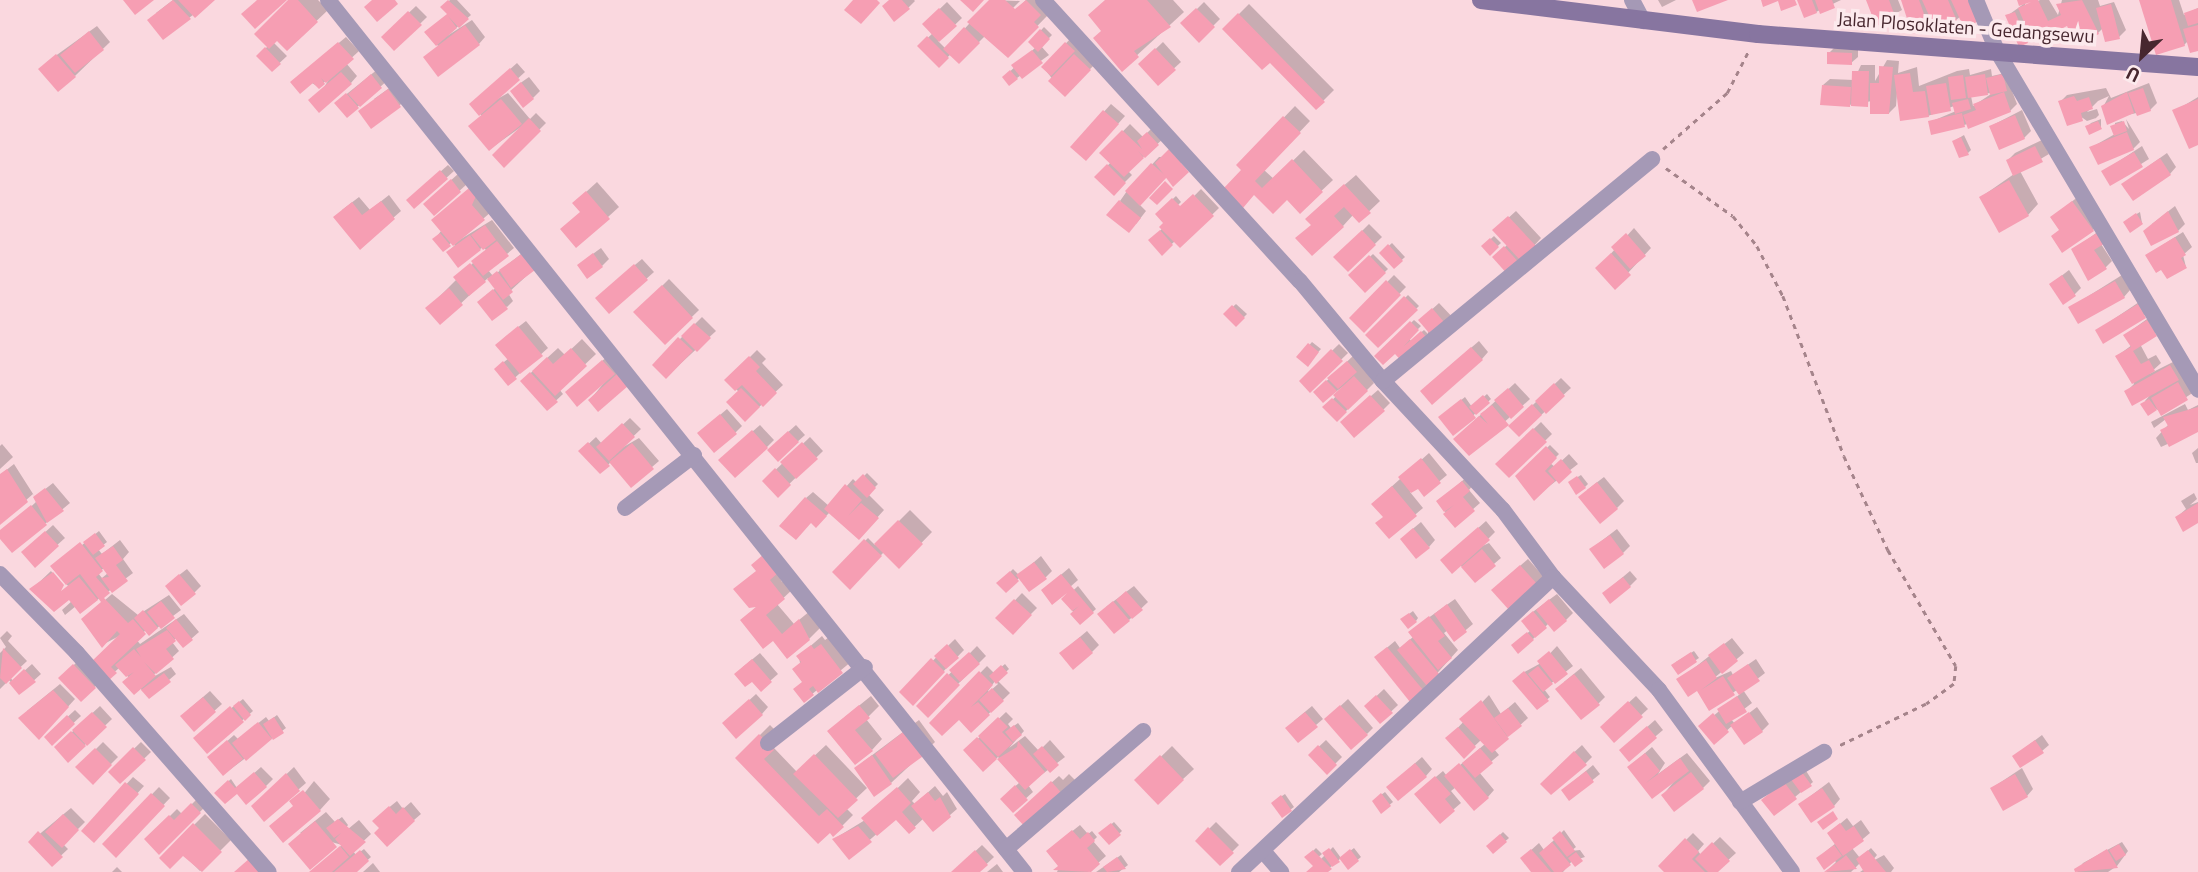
<!DOCTYPE html>
<style>
body{margin:0}
#map{position:relative;width:2198px;height:872px;overflow:hidden;background:#fad8df;font-family:"Titillium Web",sans-serif}
div>[style]{position:absolute}
.shadow>*{inset:0;background:#0003}
.building>*{inset:0;background:#f69eb3}
.path>*{height:2.5px;margin-top:-1.25px;transform-origin:0;background:repeating-linear-gradient(90deg,#a5848b 0 5px,transparent 0 10px)}
.minor>*{height:16px;margin:-8px;padding:0 8px;transform-origin:8px;border-radius:8px;background:#a599b6}
.secondary>*{height:18px;margin:-9px;padding:0 9px;transform-origin:9px;border-radius:9px;background:#8775a0}
span{translate:-50% -50%;white-space:nowrap;text-align:center;line-height:1.15;-webkit-text-stroke:7px #fceaed;paint-order:stroke}
.street-label{font-size:19px;color:#47272f}
.north{position:absolute;left:2107px;top:21px;width:70px;height:70px;-webkit-text-stroke:5px #fceaed;paint-order:stroke;rotate:206deg;font-size:19px;font-weight:700;line-height:28px;text-align:center;color:#47272f}
.north::after{content:'';display:block;margin:auto;width:24px;height:32px;background:#47272f;clip-path:polygon(50% 0,100% 100%,50% 72%,0 100%)}
</style>
<div id="map">
<div class="shadow">
<div style="clip-path:polygon(173px 0,212px 0,189px 18px,156px 13px)"></div>
<div style="clip-path:polygon(290px 0,318px 0,328px 10px,287px 49px,277px 38px,273px 42px,287px 56px,272px 70px,258px 56px,268px 46px)"></div>
<div style="clip-path:polygon(450px 0,457px 0,471px 15px,447px 36px,472px 20px,485px 37px,479px 44px,438px 46px,427px 33px,449px 14px,443px 7px)"></div>
<div style="clip-path:polygon(890px 0,914px 0,915px 1px,908px 8px)"></div>
<div style="clip-path:polygon(991px 0,1020px 1px,959px 62px,951px 54px,939px 65px,919px 46px,933px 33px,924px 24px,947px 2px,962px 18px,938px 41px,946px 49px)"></div>
<div style="clip-path:polygon(1026px 0,1047px 0,1048px 15px,1008px 56px,989px 37px)"></div>
<div style="clip-path:polygon(1105px 0,1173px 0,1184px 12px,1122px 69px,1103px 31px)"></div>
<div style="clip-path:polygon(1658px 0,1676px 0,1662px 7px)"></div>
<div style="clip-path:polygon(1779px 0,1841px 0,1816px 12px,1799px 0)"></div>
<div style="clip-path:polygon(1868px 0,1898px 0,1902px 10px,1877px 24px)"></div>
<div style="clip-path:polygon(1903px 0,1981px 0,1956px 20px,1934px 21px,1928px 27px)"></div>
<div style="clip-path:polygon(2040px 0,2049px 0,2058px 15px,2062px 0,2098px 0,2100px 6px,2114px 2px,2126px 30px,2119px 37px,2103px 28px,2098px 33px,2068px 24px,2027px 42px,2007px 16px,2025px 3px,2025px 6px)"></div>
<div style="clip-path:polygon(2141px 0,2179px 0,2184px 15px,2198px 8px,2198px 50px,2188px 41px,2184px 45px)"></div>
<div style="clip-path:polygon(1204px 2px,1220px 19px,1199px 40px,1183px 23px)"></div>
<div style="clip-path:polygon(1249px 4px,1334px 90px,1317px 107px,1270px 60px,1224px 29px)"></div>
<div style="clip-path:polygon(416px 6px,427px 17px,394px 49px,383px 37px)"></div>
<div style="clip-path:polygon(97px 26px,110px 42px,75px 76px,47px 62px)"></div>
<div style="clip-path:polygon(1044px 27px,1052px 35px,1041px 46px,1049px 55px,1017px 78px,1004px 77px,1036px 47px,1030px 42px)"></div>
<div style="clip-path:polygon(1073px 36px,1096px 63px,1065px 95px,1043px 67px)"></div>
<div style="clip-path:polygon(346px 37px,359px 51px,346px 63px,357px 76px,351px 83px,323px 89px,331px 76px,319px 87px,299px 76px)"></div>
<div style="clip-path:polygon(1163px 42px,1181px 62px,1158px 83px,1140px 64px)"></div>
<div style="clip-path:polygon(1836px 46px,1858px 47px,1858px 57px,1851px 63px,1829px 53px)"></div>
<div style="clip-path:polygon(evenodd,1887px 60px,1899px 61px,1898px 73px,1917px 67px,1919px 86px,1957px 71px,1969px 69px,1970px 75px,1991px 69px,1992px 76px,2005px 73px,2017px 104px,2009px 112px,1964px 125px,1930px 122px,1956px 111px,1954px 106px,1928px 116px,1897px 93px,1896px 106px,1889px 113px,1872px 101px,1849px 105px,1823px 85px,1830px 79px,1854px 80px,1861px 65px,1875px 65px,1875px 81px,1887px 60px,1990px 93px,1991px 94px,1973px 106px,1971px 96px,1990px 93px)"></div>
<div style="clip-path:polygon(517px 63px,525px 72px,492px 102px,508px 93px,530px 119px,536px 113px,546px 123px,504px 165px,525px 124px,490px 149px,482px 116px,471px 104px)"></div>
<div style="clip-path:polygon(378px 69px,388px 80px,347px 116px,343px 97px)"></div>
<div style="clip-path:polygon(529px 77px,540px 91px,533px 98px,519px 84px)"></div>
<div style="clip-path:polygon(2149px 83px,2157px 103px,2150px 110px,2123px 116px,2103px 107px,2109px 96px,2098px 101px,2087px 112px,2097px 109px,2099px 115px,2091px 123px,2101px 119px,2101px 127px,2087px 127px,2096px 118px,2087px 121px,2060px 102px,2067px 95px,2106px 88px,2111px 98px)"></div>
<div style="clip-path:polygon(395px 84px,406px 99px,399px 106px,374px 99px)"></div>
<div style="clip-path:polygon(2198px 97px,2198px 143px,2175px 111px)"></div>
<div style="clip-path:polygon(1111px 104px,1125px 116px,1093px 152px,1072px 147px)"></div>
<div style="clip-path:polygon(1295px 106px,1310px 121px,1264px 170px,1274px 179px,1304px 150px,1333px 180px,1300px 211px,1287px 198px,1273px 212px,1238px 165px)"></div>
<div style="clip-path:polygon(2022px 110px,2031px 131px,2024px 138px,1991px 126px)"></div>
<div style="clip-path:polygon(2126px 119px,2140px 142px,2133px 149px,2092px 147px,2115px 134px,2115px 123px,2122px 121px,2129px 129px)"></div>
<div style="clip-path:polygon(1130px 124px,1143px 137px,1154px 126px,1165px 137px,1128px 171px,1132px 175px,1114px 193px,1097px 177px,1111px 162px,1102px 153px)"></div>
<div style="clip-path:polygon(1964px 135px,1971px 150px,1968px 153px,1954px 141px)"></div>
<div style="clip-path:polygon(2042px 140px,2049px 154px,2020px 171px,2038px 204px,2028px 215px,1981px 197px,2014px 174px,2008px 160px,2015px 153px)"></div>
<div style="clip-path:polygon(2142px 146px,2149px 159px,2111px 183px,2104px 171px)"></div>
<div style="clip-path:polygon(2167px 153px,2176px 167px,2170px 174px,2123px 184px)"></div>
<div style="clip-path:polygon(1188px 156px,1139px 204px,1146px 211px,1136px 224px,1120px 201px,1127px 191px,1159px 157px)"></div>
<div style="clip-path:polygon(448px 165px,454px 171px,414px 207px,415px 194px)"></div>
<div style="clip-path:polygon(458px 174px,467px 184px,434px 214px,432px 197px)"></div>
<div style="clip-path:polygon(1356px 175px,1380px 201px,1359px 221px,1353px 215px,1343px 226px,1312px 224px,1318px 208px)"></div>
<div style="clip-path:polygon(597px 182px,619px 207px,576px 246px,585px 193px)"></div>
<div style="clip-path:polygon(477px 183px,491px 212px,456px 242px,492px 220px,514px 248px,488px 270px,493px 276px,530px 247px,534px 269px,508px 293px,513px 301px,507px 307px,486px 295px,496px 288px,488px 278px,441px 322px,435px 301px,486px 250px,483px 247px,458px 265px,448px 252px,455px 245px,452px 242px,443px 250px,435px 239px)"></div>
<div style="clip-path:polygon(1201px 189px,1219px 208px,1180px 246px,1175px 241px,1162px 253px,1151px 240px)"></div>
<div style="clip-path:polygon(389px 195px,401px 211px,360px 247px,342px 210px,359px 197px,370px 210px)"></div>
<div style="clip-path:polygon(1176px 196px,1181px 202px,1163px 220px,1157px 214px)"></div>
<div style="clip-path:polygon(2079px 196px,2099px 223px,2093px 230px,2061px 230px,2052px 217px)"></div>
<div style="clip-path:polygon(2175px 206px,2185px 224px,2178px 231px,2152px 224px)"></div>
<div style="clip-path:polygon(1516px 211px,1541px 238px,1510px 273px,1495px 257px,1508px 244px,1495px 230px)"></div>
<div style="clip-path:polygon(2140px 212px,2142px 223px,2128px 219px)"></div>
<div style="clip-path:polygon(1369px 224px,1382px 237px,1348px 270px,1336px 257px)"></div>
<div style="clip-path:polygon(2107px 225px,2101px 244px,2112px 261px,2105px 268px,2073px 250px)"></div>
<div style="clip-path:polygon(1634px 228px,1651px 248px,1615px 287px,1598px 268px)"></div>
<div style="clip-path:polygon(2183px 232px,2192px 247px,2183px 255px,2186px 267px,2147px 255px)"></div>
<div style="clip-path:polygon(1494px 236px,1501px 243px,1490px 253px,1483px 246px)"></div>
<div style="clip-path:polygon(1392px 243px,1405px 257px,1394px 267px,1381px 253px)"></div>
<div style="clip-path:polygon(601px 248px,609px 259px,602px 266px,586px 259px)"></div>
<div style="clip-path:polygon(1373px 254px,1388px 269px,1365px 291px,1350px 275px)"></div>
<div style="clip-path:polygon(642px 259px,654px 272px,609px 312px,604px 291px)"></div>
<div style="clip-path:polygon(2069px 270px,2081px 288px,2074px 295px,2051px 284px)"></div>
<div style="clip-path:polygon(1394px 275px,1406px 287px,1364px 330px,1352px 318px)"></div>
<div style="clip-path:polygon(2122px 275px,2130px 290px,2124px 297px,2071px 307px)"></div>
<div style="clip-path:polygon(669px 279px,699px 310px,665px 343px,636px 312px)"></div>
<div style="clip-path:polygon(1408px 295px,1419px 306px,1378px 346px,1367px 335px)"></div>
<div style="clip-path:polygon(2145px 298px,2152px 310px,2104px 341px,2108px 323px)"></div>
<div style="clip-path:polygon(1439px 303px,1456px 321px,1395px 351px,1376px 356px,1414px 320px,1421px 326px,1409px 338px,1411px 341px,1424px 330px,1428px 334px,1427px 314px)"></div>
<div style="clip-path:polygon(1236px 304px,1247px 314px,1236px 325px,1225px 314px)"></div>
<div style="clip-path:polygon(2154px 314px,2163px 328px,2140px 344px,2148px 359px,2156px 355px,2161px 363px,2149px 374px,2177px 360px,2194px 392px,2162px 413px,2145px 401px,2151px 394px,2126px 392px,2134px 384px,2117px 356px,2132px 345px,2125px 335px)"></div>
<div style="clip-path:polygon(702px 317px,716px 331px,666px 377px,654px 365px)"></div>
<div style="clip-path:polygon(526px 321px,548px 348px,509px 383px,499px 366px,509px 358px,504px 338px)"></div>
<div style="clip-path:polygon(582px 339px,596px 354px,559px 389px,563px 394px,547px 409px,522px 381px,558px 348px,565px 355px)"></div>
<div style="clip-path:polygon(1479px 341px,1488px 352px,1482px 359px,1429px 384px)"></div>
<div style="clip-path:polygon(1312px 342px,1321px 349px,1307px 364px,1299px 357px)"></div>
<div style="clip-path:polygon(1339px 344px,1348px 353px,1310px 390px,1301px 381px)"></div>
<div style="clip-path:polygon(757px 350px,766px 359px,762px 363px,783px 385px,745px 420px,739px 392px,727px 380px)"></div>
<div style="clip-path:polygon(610px 354px,634px 378px,590px 400px,607px 379px,574px 386px)"></div>
<div style="clip-path:polygon(1354px 355px,1374px 383px,1337px 420px,1325px 408px,1348px 383px,1323px 401px,1315px 392px)"></div>
<div style="clip-path:polygon(1561px 378px,1571px 388px,1519px 435px,1511px 426px)"></div>
<div style="clip-path:polygon(1515px 383px,1530px 399px,1469px 454px,1462px 432px)"></div>
<div style="clip-path:polygon(1378px 390px,1390px 403px,1383px 410px,1349px 415px)"></div>
<div style="clip-path:polygon(1487px 394px,1491px 399px,1453px 434px,1460px 401px,1465px 397px,1472px 407px)"></div>
<div style="clip-path:polygon(2185px 404px,2188px 410px,2198px 405px,2198px 430px,2161px 447px,2156px 438px,2169px 424px,2166px 419px,2154px 428px,2151px 422px)"></div>
<div style="clip-path:polygon(727px 409px,742px 426px,735px 433px,706px 427px)"></div>
<div style="clip-path:polygon(630px 418px,641px 429px,620px 449px,639px 438px,659px 461px,631px 485px,611px 462px,600px 472px,581px 451px,596px 437px,602px 444px)"></div>
<div style="clip-path:polygon(1541px 422px,1552px 434px,1509px 476px,1497px 464px)"></div>
<div style="clip-path:polygon(760px 425px,774px 440px,767px 447px,728px 453px)"></div>
<div style="clip-path:polygon(796px 425px,805px 435px,778px 459px,776px 443px)"></div>
<div style="clip-path:polygon(810px 437px,823px 451px,778px 495px,764px 481px)"></div>
<div style="clip-path:polygon(2px 444px,13px 457px,0 469px,0 446px)"></div>
<div style="clip-path:polygon(1550px 445px,1559px 454px,1550px 463px,1555px 467px,1569px 454px,1578px 464px,1534px 498px,1517px 476px)"></div>
<div style="clip-path:polygon(2198px 448px,2198px 463px,2196px 463px,2192px 453px)"></div>
<div style="clip-path:polygon(1429px 453px,1447px 475px,1424px 494px,1418px 486px,1410px 492px,1423px 508px,1389px 537px,1380px 497px)"></div>
<div style="clip-path:polygon(14px 464px,35px 497px,53px 483px,70px 503px,46px 523px,0 536px,37px 501px,33px 494px,0 523px,0 475px)"></div>
<div style="clip-path:polygon(867px 473px,878px 484px,868px 494px,884px 510px,866px 530px,830px 512px,816px 526px,806px 498px,813px 492px,829px 506px,853px 479px,857px 483px)"></div>
<div style="clip-path:polygon(1469px 475px,1475px 483px,1469px 490px,1480px 503px,1455px 525px,1438px 502px)"></div>
<div style="clip-path:polygon(1581px 475px,1588px 484px,1585px 487px,1573px 480px)"></div>
<div style="clip-path:polygon(1604px 477px,1624px 501px,1617px 508px,1587px 490px)"></div>
<div style="clip-path:polygon(2194px 493px,2197px 499px,2190px 505px,2198px 502px,2198px 521px,2177px 517px,2186px 509px,2181px 501px)"></div>
<div style="clip-path:polygon(910px 510px,932px 532px,899px 566px,884px 552px,850px 587px,834px 572px,868px 538px,875px 545px)"></div>
<div style="clip-path:polygon(1486px 521px,1495px 532px,1480px 547px,1489px 543px,1501px 558px,1475px 580px,1449px 554px)"></div>
<div style="clip-path:polygon(1421px 522px,1435px 540px,1429px 547px,1409px 532px)"></div>
<div style="clip-path:polygon(53px 525px,65px 538px,35px 565px,30px 546px)"></div>
<div style="clip-path:polygon(1617px 529px,1630px 546px,1623px 553px,1591px 549px)"></div>
<div style="clip-path:polygon(evenodd,99px 531px,107px 542px,98px 549px,102px 554px,120px 540px,129px 552px,123px 559px,133px 573px,81px 612px,76px 606px,65px 615px,62px 610px,72px 601px,69px 598px,54px 610px,32px 589px,51px 571px,62px 586px,56px 597px,69px 587px,53px 569px,99px 531px,104px 568px,108px 573px,102px 578px,98px 573px,104px 568px)"></div>
<div style="clip-path:polygon(1041px 556px,1052px 571px,1046px 577px,1020px 577px,1006px 591px,999px 583px,1013px 569px,1019px 575px)"></div>
<div style="clip-path:polygon(1528px 559px,1544px 577px,1537px 584px,1500px 583px)"></div>
<div style="clip-path:polygon(1069px 568px,1078px 580px,1053px 602px,1050px 584px)"></div>
<div style="clip-path:polygon(187px 569px,201px 586px,194px 593px,174px 579px)"></div>
<div style="clip-path:polygon(1630px 571px,1637px 579px,1630px 586px,1611px 587px)"></div>
<div style="clip-path:polygon(777px 572px,782px 582px,787px 579px,794px 588px,777px 604px,794px 624px,810px 611px,820px 628px,809px 639px,773px 639px,742px 620px,776px 589px,736px 589px)"></div>
<div style="clip-path:polygon(1078px 586px,1096px 609px,1081px 623px,1064px 599px)"></div>
<div style="clip-path:polygon(1134px 586px,1148px 602px,1129px 620px,1106px 607px)"></div>
<div style="clip-path:polygon(1022px 593px,1037px 608px,1013px 632px,998px 618px)"></div>
<div style="clip-path:polygon(112px 594px,138px 615px,169px 595px,181px 610px,149px 634px,146px 630px,136px 639px,140px 644px,184px 614px,199px 632px,183px 646px,177px 637px,172px 642px,179px 651px,148px 680px,171px 667px,176px 674px,149px 697px,119px 668px,108px 678px,94px 662px,123px 634px,102px 645px,90px 613px)"></div>
<div style="clip-path:polygon(1557px 594px,1573px 613px,1566px 620px,1549px 623px,1533px 639px,1513px 646px,1531px 630px,1530px 614px)"></div>
<div style="clip-path:polygon(1455px 599px,1473px 624px,1455px 639px,1448px 630px,1444px 633px,1458px 650px,1422px 690px,1383px 651px,1395px 641px,1400px 648px,1413px 637px,1417px 626px)"></div>
<div style="clip-path:polygon(1413px 611px,1418px 618px,1416px 621px,1405px 617px)"></div>
<div style="clip-path:polygon(7px 631px,12px 636px,8px 641px,27px 661px,10px 677px,13px 681px,32px 664px,41px 674px,20px 693px,9px 680px,0 689px,0 653px,6px 647px,0 638px)"></div>
<div style="clip-path:polygon(1087px 631px,1099px 645px,1092px 652px,1068px 647px)"></div>
<div style="clip-path:polygon(832px 635px,852px 661px,805px 700px,799px 656px,822px 636px,825px 640px)"></div>
<div style="clip-path:polygon(1732px 638px,1744px 653px,1713px 679px,1731px 671px,1733px 675px,1756px 659px,1765px 673px,1743px 690px,1752px 703px,1731px 719px,1735px 724px,1757px 707px,1769px 724px,1762px 731px,1733px 725px,1714px 742px,1701px 726px,1740px 694px,1737px 690px,1709px 708px,1698px 689px,1679px 680px)"></div>
<div style="clip-path:polygon(955px 639px,964px 650px,913px 703px,901px 692px)"></div>
<div style="clip-path:polygon(977px 646px,986px 656px,958px 684px,918px 706px)"></div>
<div style="clip-path:polygon(1557px 646px,1573px 666px,1544px 689px,1550px 697px,1537px 708px,1521px 674px,1541px 663px)"></div>
<div style="clip-path:polygon(1694px 651px,1699px 658px,1678px 672px,1676px 662px)"></div>
<div style="clip-path:polygon(760px 653px,778px 674px,761px 689px,743px 667px)"></div>
<div style="clip-path:polygon(77px 662px,102px 680px,81px 700px,60px 678px)"></div>
<div style="clip-path:polygon(evenodd,1005px 664px,1009px 669px,997px 680px,1010px 693px,971px 731px,959px 718px,931px 723px,987px 666px,994px 673px,1005px 664px,995px 681px,998px 684px,989px 692px,988px 691px,995px 681px)"></div>
<div style="clip-path:polygon(1581px 668px,1605px 697px,1598px 704px,1564px 682px)"></div>
<div style="clip-path:polygon(60px 684px,75px 699px,46px 731px,27px 711px)"></div>
<div style="clip-path:polygon(1384px 689px,1398px 705px,1380px 722px,1366px 706px)"></div>
<div style="clip-path:polygon(210px 691px,222px 704px,194px 729px,189px 709px)"></div>
<div style="clip-path:polygon(756px 694px,768px 707px,762px 714px,731px 717px)"></div>
<div style="clip-path:polygon(1489px 695px,1501px 714px,1515px 702px,1528px 718px,1494px 749px,1499px 755px,1479px 772px,1494px 790px,1488px 797px,1456px 787px,1451px 791px,1461px 803px,1440px 821px,1424px 787px,1443px 771px,1447px 776px,1485px 744px,1481px 740px,1464px 756px,1448px 738px)"></div>
<div style="clip-path:polygon(871px 696px,879px 706px,866px 719px,882px 739px,872px 750px,840px 721px)"></div>
<div style="clip-path:polygon(1636px 696px,1648px 709px,1614px 740px,1602px 727px)"></div>
<div style="clip-path:polygon(243px 699px,253px 711px,207px 751px,202px 731px)"></div>
<div style="clip-path:polygon(1348px 699px,1373px 728px,1367px 734px,1333px 713px)"></div>
<div style="clip-path:polygon(100px 706px,112px 719px,69px 760px,56px 747px)"></div>
<div style="clip-path:polygon(1312px 706px,1323px 719px,1316px 725px,1294px 721px)"></div>
<div style="clip-path:polygon(75px 710px,81px 716px,52px 743px,46px 737px)"></div>
<div style="clip-path:polygon(1006px 712px,1013px 719px,1008px 724px,1011px 728px,1018px 723px,1024px 731px,1009px 748px,1025px 736px,1039px 751px,1050px 740px,1065px 757px,1028px 785px,1033px 792px,1013px 810px,1009px 792px,1020px 782px,998px 757px,983px 770px,965px 751px)"></div>
<div style="clip-path:polygon(277px 715px,286px 728px,224px 774px,216px 751px,234px 735px,238px 739px,266px 717px,269px 721px)"></div>
<div style="clip-path:polygon(919px 720px,935px 742px,891px 783px,863px 762px)"></div>
<div style="clip-path:polygon(1655px 720px,1663px 730px,1629px 759px,1628px 744px)"></div>
<div style="clip-path:polygon(770px 725px,783px 738px,774px 748px,797px 772px,826px 745px,867px 788px,846px 808px,853px 815px,833px 835px,737px 758px)"></div>
<div style="clip-path:polygon(2042px 735px,2049px 745px,2042px 751px,2014px 756px)"></div>
<div style="clip-path:polygon(1326px 740px,1342px 757px,1327px 772px,1310px 755px)"></div>
<div style="clip-path:polygon(103px 742px,118px 757px,93px 782px,78px 767px)"></div>
<div style="clip-path:polygon(141px 742px,151px 752px,120px 782px,110px 772px)"></div>
<div style="clip-path:polygon(1582px 745px,1592px 757px,1585px 764px,1557px 768px)"></div>
<div style="clip-path:polygon(1172px 746px,1194px 769px,1158px 802px,1137px 780px)"></div>
<div style="clip-path:polygon(1652px 747px,1665px 763px,1658px 774px,1687px 753px,1710px 781px,1703px 788px,1663px 795px,1676px 779px,1653px 796px,1629px 767px)"></div>
<div style="clip-path:polygon(1422px 757px,1432px 769px,1426px 776px,1395px 781px)"></div>
<div style="clip-path:polygon(1593px 765px,1600px 774px,1569px 799px,1563px 790px)"></div>
<div style="clip-path:polygon(261px 767px,273px 779px,266px 786px,216px 793px,231px 779px,237px 788px)"></div>
<div style="clip-path:polygon(294px 767px,306px 783px,264px 819px,253px 806px)"></div>
<div style="clip-path:polygon(2022px 768px,2033px 789px,2027px 796px,1992px 788px)"></div>
<div style="clip-path:polygon(1805px 769px,1813px 782px,1795px 797px,1764px 800px)"></div>
<div style="clip-path:polygon(1069px 774px,1076px 781px,1063px 794px,1023px 808px,1059px 776px,1063px 780px)"></div>
<div style="clip-path:polygon(133px 777px,144px 786px,94px 841px,83px 831px)"></div>
<div style="clip-path:polygon(908px 778px,920px 792px,912px 801px,915px 804px,935px 786px,943px 796px,947px 792px,957px 809px,950px 815px,924px 818px,909px 832px,896px 817px,849px 858px,834px 839px,865px 820px)"></div>
<div style="clip-path:polygon(314px 781px,330px 799px,320px 810px,295px 805px)"></div>
<div style="clip-path:polygon(1829px 782px,1840px 799px,1834px 806px,1800px 804px)"></div>
<div style="clip-path:polygon(159px 787px,170px 798px,116px 855px,104px 844px)"></div>
<div style="clip-path:polygon(1385px 792px,1393px 802px,1382px 811px,1377px 798px)"></div>
<div style="clip-path:polygon(1285px 794px,1294px 807px,1282px 816px,1276px 800px)"></div>
<div style="clip-path:polygon(199px 797px,207px 805px,159px 852px,147px 839px,177px 809px,182px 814px)"></div>
<div style="clip-path:polygon(397px 801px,403px 809px,411px 802px,421px 814px,414px 820px,381px 828px,381px 814px)"></div>
<div style="clip-path:polygon(71px 808px,85px 822px,63px 844px,68px 849px,52px 864px,30px 842px)"></div>
<div style="clip-path:polygon(326px 812px,335px 822px,342px 817px,348px 825px,342px 834px,359px 820px,371px 834px,353px 851px,356px 855px,364px 849px,371px 857px,354px 872px,311px 872px,342px 845px,300px 833px)"></div>
<div style="clip-path:polygon(205px 814px,231px 840px,200px 871px,183px 854px,161px 858px)"></div>
<div style="clip-path:polygon(1847px 818px,1853px 826px,1861px 820px,1870px 833px,1852px 848px,1860px 858px,1871px 848px,1877px 855px,1871px 862px,1884px 855px,1894px 868px,1891px 872px,1860px 872px,1866px 868px,1861px 862px,1851px 872px,1826px 872px,1836px 862px,1825px 852px,1836px 843px,1829px 833px)"></div>
<div style="clip-path:polygon(1114px 822px,1122px 831px,1109px 843px,1101px 833px)"></div>
<div style="clip-path:polygon(1216px 822px,1239px 845px,1220px 864px,1197px 841px)"></div>
<div style="clip-path:polygon(1080px 825px,1088px 834px,1092px 831px,1097px 837px,1093px 841px,1106px 856px,1088px 872px,1057px 872px,1060px 865px,1055px 845px)"></div>
<div style="clip-path:polygon(1564px 830px,1576px 847px,1571px 851px,1580px 850px,1585px 857px,1572px 861px,1563px 872px,1534px 872px,1529px 852px,1539px 843px,1544px 850px)"></div>
<div style="clip-path:polygon(1503px 832px,1509px 838px,1493px 852px,1488px 846px)"></div>
<div style="clip-path:polygon(1693px 833px,1704px 844px,1698px 851px,1701px 855px,1720px 837px,1736px 853px,1715px 872px,1666px 872px,1660px 866px)"></div>
<div style="clip-path:polygon(2122px 842px,2128px 851px,2117px 866px,2108px 872px,2077px 872px,2083px 863px)"></div>
<div style="clip-path:polygon(982px 845px,994px 857px,978px 872px,953px 872px)"></div>
<div style="clip-path:polygon(1333px 847px,1341px 858px,1354px 848px,1361px 857px,1349px 867px,1341px 858px,1325px 872px,1308px 872px)"></div>
<div style="clip-path:polygon(1316px 848px,1322px 854px,1312px 863px,1307px 857px)"></div>
<div style="clip-path:polygon(1121px 855px,1128px 865px,1119px 872px,1096px 872px)"></div>
<div style="clip-path:polygon(373px 863px,380px 872px,363px 872px)"></div>
<div style="clip-path:polygon(997px 864px,1003px 872px,987px 872px)"></div>
<div style="clip-path:polygon(117px 867px,122px 872px,112px 872px)"></div>
</div>
<div class="building">
<div style="clip-path:polygon(123px 0,154px 0,135px 15px)"></div>
<div style="clip-path:polygon(173px 0,191px 19px,163px 40px,147px 20px)"></div>
<div style="clip-path:polygon(178px 0,215px 0,195px 18px)"></div>
<div style="clip-path:polygon(257px 0,287px 0,255px 29px,241px 14px)"></div>
<div style="clip-path:polygon(288px 0,298px 0,318px 22px,287px 51px,277px 41px,269px 49px,254px 34px)"></div>
<div style="clip-path:polygon(372px 0,395px 0,398px 4px,377px 22px,364px 7px)"></div>
<div style="clip-path:polygon(448px 0,469px 19px,459px 28px,448px 16px,457px 28px,436px 46px,424px 32px,447px 14px,440px 7px)"></div>
<div style="clip-path:polygon(853px 0,877px 0,880px 3px,861px 24px,844px 10px)"></div>
<div style="clip-path:polygon(889px 0,902px 0,910px 9px,894px 22px,882px 6px)"></div>
<div style="clip-path:polygon(960px 0,984px 0,973px 12px)"></div>
<div style="clip-path:polygon(989px 0,1005px 0,1015px 9px,1026px 0,1041px 15px,1034px 22px,1039px 27px,1008px 58px,967px 22px)"></div>
<div style="clip-path:polygon(1105px 0,1147px 0,1171px 27px,1134px 51px,1139px 57px,1122px 72px,1093px 38px,1101px 31px,1088px 15px)"></div>
<div style="clip-path:polygon(1692px 0,1728px 0,1697px 12px)"></div>
<div style="clip-path:polygon(1761px 0,1795px 0,1797px 5px,1781px 11px,1778px 1px,1763px 7px)"></div>
<div style="clip-path:polygon(1797px 0,1812px 0,1817px 13px,1804px 18px)"></div>
<div style="clip-path:polygon(1815px 0,1832px 0,1835px 8px,1820px 14px)"></div>
<div style="clip-path:polygon(1866px 0,1889px 0,1896px 19px,1876px 26px)"></div>
<div style="clip-path:polygon(1901px 0,1919px 0,1929px 28px,1912px 34px)"></div>
<div style="clip-path:polygon(1922px 0,1948px 0,1957px 21px,1936px 31px)"></div>
<div style="clip-path:polygon(1951px 0,1972px 0,1981px 20px,1964px 28px)"></div>
<div style="clip-path:polygon(2017px 0,2038px 0,2048px 21px,2061px 15px,2056px 4px,2082px 0,2099px 34px,2076px 45px,2067px 26px,2033px 43px,2018px 8px,2031px 2px,2019px 6px)"></div>
<div style="clip-path:polygon(2139px 0,2171px 0,2185px 46px,2156px 55px)"></div>
<div style="clip-path:polygon(2111px 4px,2120px 39px,2105px 42px,2096px 8px)"></div>
<div style="clip-path:polygon(939px 8px,957px 26px,939px 42px,922px 24px)"></div>
<div style="clip-path:polygon(1196px 8px,1215px 27px,1199px 43px,1180px 23px)"></div>
<div style="clip-path:polygon(2198px 8px,2198px 23px,2188px 26px,2184px 13px)"></div>
<div style="clip-path:polygon(408px 11px,422px 25px,394px 51px,381px 37px)"></div>
<div style="clip-path:polygon(2015px 12px,2028px 43px,2019px 47px,2005px 15px)"></div>
<div style="clip-path:polygon(1238px 13px,1325px 102px,1316px 110px,1270px 63px,1262px 70px,1222px 29px)"></div>
<div style="clip-path:polygon(465px 25px,480px 45px,438px 77px,423px 57px)"></div>
<div style="clip-path:polygon(2198px 25px,2198px 51px,2190px 53px,2183px 29px)"></div>
<div style="clip-path:polygon(964px 27px,980px 43px,959px 64px,943px 49px)"></div>
<div style="clip-path:polygon(1040px 29px,1050px 39px,1038px 52px,1028px 42px)"></div>
<div style="clip-path:polygon(89px 31px,104px 50px,75px 73px,60px 55px)"></div>
<div style="clip-path:polygon(927px 36px,949px 58px,939px 68px,917px 46px)"></div>
<div style="clip-path:polygon(338px 42px,354px 59px,326px 83px,321px 78px,325px 84px,319px 89px,313px 83px,300px 94px,290px 82px)"></div>
<div style="clip-path:polygon(1065px 42px,1075px 51px,1051px 76px,1041px 67px)"></div>
<div style="clip-path:polygon(265px 47px,281px 64px,272px 72px,256px 56px)"></div>
<div style="clip-path:polygon(1155px 48px,1176px 70px,1158px 86px,1138px 64px)"></div>
<div style="clip-path:polygon(1032px 50px,1043px 63px,1022px 79px,1011px 65px)"></div>
<div style="clip-path:polygon(1827px 52px,1852px 53px,1852px 65px,1827px 64px)"></div>
<div style="clip-path:polygon(56px 54px,76px 77px,58px 92px,38px 69px)"></div>
<div style="clip-path:polygon(1074px 54px,1091px 70px,1065px 97px,1048px 81px)"></div>
<div style="clip-path:polygon(1879px 66px,1893px 67px,1889px 114px,1870px 114px,1870px 83px,1879px 83px)"></div>
<div style="clip-path:polygon(510px 68px,520px 80px,479px 116px,469px 104px)"></div>
<div style="clip-path:polygon(1010px 70px,1018px 79px,1009px 86px,1002px 77px)"></div>
<div style="clip-path:polygon(1852px 71px,1869px 71px,1868px 107px,1851px 106px)"></div>
<div style="clip-path:polygon(341px 72px,352px 84px,319px 113px,308px 100px)"></div>
<div style="clip-path:polygon(1910px 73px,1913px 92px,1925px 91px,1929px 117px,1900px 121px,1894px 75px)"></div>
<div style="clip-path:polygon(371px 74px,382px 88px,360px 107px,348px 94px)"></div>
<div style="clip-path:polygon(1985px 74px,1988px 95px,1968px 98px,1965px 77px)"></div>
<div style="clip-path:polygon(2003px 74px,2007px 91px,1990px 95px,1986px 78px)"></div>
<div style="clip-path:polygon(1963px 75px,1966px 98px,1951px 100px,1948px 77px)"></div>
<div style="clip-path:polygon(521px 82px,534px 99px,523px 108px,510px 91px)"></div>
<div style="clip-path:polygon(1946px 83px,1951px 111px,1931px 115px,1926px 86px)"></div>
<div style="clip-path:polygon(1822px 85px,1851px 87px,1850px 107px,1820px 105px)"></div>
<div style="clip-path:polygon(2143px 88px,2151px 111px,2137px 116px,2128px 93px)"></div>
<div style="clip-path:polygon(388px 89px,401px 107px,371px 129px,358px 111px)"></div>
<div style="clip-path:polygon(2004px 92px,2011px 112px,1968px 129px,1963px 115px,1976px 110px,1973px 104px)"></div>
<div style="clip-path:polygon(2127px 92px,2134px 113px,2107px 125px,2101px 106px)"></div>
<div style="clip-path:polygon(346px 93px,359px 108px,347px 118px,334px 103px)"></div>
<div style="clip-path:polygon(2074px 96px,2077px 101px,2089px 97px,2093px 109px,2081px 113px,2083px 121px,2067px 126px,2058px 101px)"></div>
<div style="clip-path:polygon(501px 99px,522px 124px,489px 151px,468px 126px)"></div>
<div style="clip-path:polygon(1968px 99px,1971px 109px,1955px 114px,1952px 103px)"></div>
<div style="clip-path:polygon(2198px 99px,2198px 145px,2189px 149px,2172px 110px)"></div>
<div style="clip-path:polygon(1103px 110px,1119px 124px,1086px 161px,1070px 147px)"></div>
<div style="clip-path:polygon(1962px 113px,1965px 127px,1931px 135px,1928px 121px)"></div>
<div style="clip-path:polygon(2015px 115px,2025px 139px,1999px 150px,1989px 126px)"></div>
<div style="clip-path:polygon(1283px 116px,1301px 133px,1255px 181px,1262px 188px,1292px 159px,1323px 192px,1300px 214px,1287px 200px,1273px 214px,1254px 195px,1243px 208px,1223px 189px,1241px 170px,1236px 165px)"></div>
<div style="clip-path:polygon(529px 118px,541px 131px,504px 168px,492px 155px)"></div>
<div style="clip-path:polygon(2098px 121px,2102px 129px,2089px 135px,2085px 126px)"></div>
<div style="clip-path:polygon(2124px 121px,2127px 131px,2114px 136px,2110px 126px)"></div>
<div style="clip-path:polygon(1122px 130px,1142px 149px,1137px 141px,1147px 132px,1159px 145px,1145px 158px,1138px 151px,1144px 158px,1124px 177px,1099px 153px)"></div>
<div style="clip-path:polygon(2127px 132px,2134px 150px,2098px 165px,2089px 147px)"></div>
<div style="clip-path:polygon(1961px 137px,1969px 155px,1959px 158px,1952px 141px)"></div>
<div style="clip-path:polygon(2035px 146px,2043px 162px,2013px 176px,2006px 160px)"></div>
<div style="clip-path:polygon(1169px 149px,1189px 172px,1173px 187px,1155px 163px)"></div>
<div style="clip-path:polygon(2134px 152px,2143px 167px,2110px 186px,2101px 171px)"></div>
<div style="clip-path:polygon(2160px 158px,2171px 175px,2133px 201px,2121px 184px)"></div>
<div style="clip-path:polygon(1151px 163px,1167px 177px,1140px 206px,1125px 191px)"></div>
<div style="clip-path:polygon(1107px 164px,1126px 183px,1114px 196px,1094px 177px)"></div>
<div style="clip-path:polygon(440px 170px,448px 179px,414px 209px,406px 200px)"></div>
<div style="clip-path:polygon(451px 179px,461px 192px,434px 216px,423px 204px)"></div>
<div style="clip-path:polygon(2009px 180px,2029px 216px,1999px 233px,1979px 197px)"></div>
<div style="clip-path:polygon(1165px 181px,1173px 189px,1157px 205px,1149px 198px)"></div>
<div style="clip-path:polygon(1344px 184px,1371px 213px,1359px 223px,1344px 207px,1334px 216px,1344px 227px,1312px 256px,1295px 238px,1311px 225px,1305px 219px)"></div>
<div style="clip-path:polygon(469px 188px,476px 196px,472px 205px,485px 220px,453px 246px,431px 220px)"></div>
<div style="clip-path:polygon(586px 191px,610px 219px,576px 248px,560px 229px,580px 212px,572px 203px)"></div>
<div style="clip-path:polygon(1193px 194px,1214px 216px,1180px 248px,1159px 227px,1163px 223px,1155px 214px,1172px 198px,1180px 206px)"></div>
<div style="clip-path:polygon(1119px 200px,1141px 218px,1129px 233px,1106px 215px)"></div>
<div style="clip-path:polygon(381px 201px,395px 219px,360px 250px,333px 217px,352px 202px,362px 215px)"></div>
<div style="clip-path:polygon(2072px 201px,2094px 231px,2062px 253px,2051px 236px,2059px 230px,2050px 217px)"></div>
<div style="clip-path:polygon(2168px 211px,2179px 232px,2151px 246px,2143px 231px)"></div>
<div style="clip-path:polygon(2136px 213px,2143px 224px,2130px 233px,2123px 222px)"></div>
<div style="clip-path:polygon(1508px 216px,1536px 246px,1520px 260px,1492px 230px)"></div>
<div style="clip-path:polygon(485px 225px,496px 240px,483px 250px,471px 235px)"></div>
<div style="clip-path:polygon(1160px 230px,1173px 245px,1162px 256px,1148px 240px)"></div>
<div style="clip-path:polygon(1362px 230px,1376px 245px,1348px 272px,1333px 257px)"></div>
<div style="clip-path:polygon(2100px 231px,2107px 242px,2094px 250px,2107px 269px,2088px 281px,2071px 249px)"></div>
<div style="clip-path:polygon(440px 233px,451px 246px,443px 252px,432px 239px)"></div>
<div style="clip-path:polygon(1626px 233px,1646px 256px,1630px 269px,1611px 247px)"></div>
<div style="clip-path:polygon(470px 235px,481px 250px,458px 268px,446px 252px)"></div>
<div style="clip-path:polygon(2175px 237px,2186px 255px,2181px 258px,2187px 268px,2167px 279px,2161px 270px,2156px 273px,2145px 255px)"></div>
<div style="clip-path:polygon(1490px 238px,1499px 247px,1490px 256px,1481px 246px)"></div>
<div style="clip-path:polygon(497px 241px,509px 256px,483px 276px,471px 261px)"></div>
<div style="clip-path:polygon(1388px 244px,1403px 261px,1394px 269px,1379px 253px)"></div>
<div style="clip-path:polygon(1504px 246px,1521px 265px,1509px 276px,1492px 257px)"></div>
<div style="clip-path:polygon(523px 253px,535px 270px,511px 288px,499px 270px)"></div>
<div style="clip-path:polygon(593px 253px,603px 267px,587px 279px,577px 265px)"></div>
<div style="clip-path:polygon(1611px 253px,1631px 275px,1615px 290px,1595px 268px)"></div>
<div style="clip-path:polygon(1369px 255px,1386px 273px,1365px 293px,1348px 275px)"></div>
<div style="clip-path:polygon(470px 263px,486px 282px,469px 296px,453px 277px)"></div>
<div style="clip-path:polygon(634px 264px,648px 280px,609px 314px,595px 298px)"></div>
<div style="clip-path:polygon(497px 271px,513px 292px,503px 300px,487px 279px)"></div>
<div style="clip-path:polygon(2062px 275px,2076px 296px,2063px 305px,2049px 284px)"></div>
<div style="clip-path:polygon(1386px 280px,1401px 295px,1364px 333px,1349px 318px)"></div>
<div style="clip-path:polygon(2115px 281px,2125px 298px,2078px 324px,2068px 307px)"></div>
<div style="clip-path:polygon(662px 285px,693px 318px,665px 345px,633px 312px)"></div>
<div style="clip-path:polygon(449px 288px,463px 305px,440px 325px,425px 308px)"></div>
<div style="clip-path:polygon(493px 289px,508px 309px,492px 321px,477px 302px)"></div>
<div style="clip-path:polygon(1404px 296px,1418px 310px,1378px 348px,1365px 335px)"></div>
<div style="clip-path:polygon(2138px 304px,2146px 318px,2103px 344px,2095px 330px)"></div>
<div style="clip-path:polygon(1232px 305px,1245px 318px,1236px 327px,1223px 314px)"></div>
<div style="clip-path:polygon(1432px 308px,1450px 329px,1436px 341px,1418px 320px)"></div>
<div style="clip-path:polygon(2147px 320px,2157px 336px,2133px 351px,2141px 364px,2149px 360px,2155px 371px,2132px 384px,2115px 356px,2131px 347px,2123px 335px)"></div>
<div style="clip-path:polygon(1410px 321px,1419px 330px,1403px 347px,1421px 331px,1432px 344px,1407px 367px,1395px 354px,1383px 365px,1374px 356px)"></div>
<div style="clip-path:polygon(694px 323px,711px 338px,697px 352px,681px 336px)"></div>
<div style="clip-path:polygon(518px 326px,543px 356px,520px 374px,495px 345px)"></div>
<div style="clip-path:polygon(678px 337px,693px 351px,666px 379px,652px 365px)"></div>
<div style="clip-path:polygon(1308px 343px,1319px 352px,1308px 367px,1296px 357px)"></div>
<div style="clip-path:polygon(1471px 347px,1483px 360px,1432px 405px,1420px 391px)"></div>
<div style="clip-path:polygon(571px 348px,587px 366px,555px 396px,532px 371px,547px 357px,553px 364px)"></div>
<div style="clip-path:polygon(1331px 349px,1343px 361px,1310px 393px,1299px 381px)"></div>
<div style="clip-path:polygon(749px 356px,760px 367px,756px 371px,777px 393px,763px 407px,742px 385px,735px 391px,724px 380px)"></div>
<div style="clip-path:polygon(602px 360px,615px 374px,577px 407px,565px 392px)"></div>
<div style="clip-path:polygon(503px 361px,517px 379px,508px 386px,494px 369px)"></div>
<div style="clip-path:polygon(1347px 361px,1357px 372px,1338px 389px,1327px 378px)"></div>
<div style="clip-path:polygon(2170px 365px,2179px 380px,2132px 406px,2124px 391px)"></div>
<div style="clip-path:polygon(530px 372px,558px 402px,547px 411px,520px 381px)"></div>
<div style="clip-path:polygon(617px 374px,628px 386px,598px 412px,588px 400px)"></div>
<div style="clip-path:polygon(1354px 376px,1368px 391px,1348px 410px,1333px 395px)"></div>
<div style="clip-path:polygon(1326px 380px,1337px 391px,1323px 403px,1313px 392px)"></div>
<div style="clip-path:polygon(2178px 382px,2188px 400px,2161px 416px,2151px 398px)"></div>
<div style="clip-path:polygon(1554px 383px,1565px 396px,1546px 414px,1535px 401px)"></div>
<div style="clip-path:polygon(741px 388px,760px 407px,745px 422px,726px 402px)"></div>
<div style="clip-path:polygon(1508px 388px,1524px 407px,1511px 419px,1494px 400px)"></div>
<div style="clip-path:polygon(1370px 395px,1385px 411px,1354px 438px,1340px 422px)"></div>
<div style="clip-path:polygon(1483px 395px,1490px 403px,1476px 415px,1469px 407px)"></div>
<div style="clip-path:polygon(1332px 398px,1347px 412px,1337px 422px,1322px 407px)"></div>
<div style="clip-path:polygon(1461px 399px,1476px 418px,1453px 436px,1438px 417px)"></div>
<div style="clip-path:polygon(2149px 399px,2157px 410px,2148px 416px,2140px 404px)"></div>
<div style="clip-path:polygon(1532px 404px,1542px 415px,1519px 437px,1508px 426px)"></div>
<div style="clip-path:polygon(1492px 405px,1509px 425px,1469px 456px,1453px 439px,1479px 416px,1488px 424px,1480px 414px)"></div>
<div style="clip-path:polygon(2198px 407px,2198px 432px,2169px 447px,2160px 430px,2168px 426px,2163px 417px)"></div>
<div style="clip-path:polygon(720px 414px,737px 434px,714px 453px,697px 433px)"></div>
<div style="clip-path:polygon(622px 423px,635px 437px,609px 461px,596px 447px)"></div>
<div style="clip-path:polygon(1533px 428px,1547px 442px,1509px 478px,1495px 464px)"></div>
<div style="clip-path:polygon(752px 430px,768px 448px,735px 478px,718px 460px)"></div>
<div style="clip-path:polygon(788px 431px,799px 442px,778px 462px,767px 450px)"></div>
<div style="clip-path:polygon(588px 442px,610px 466px,600px 474px,578px 451px)"></div>
<div style="clip-path:polygon(802px 442px,818px 459px,796px 479px,780px 462px)"></div>
<div style="clip-path:polygon(632px 443px,654px 469px,631px 488px,609px 462px)"></div>
<div style="clip-path:polygon(1546px 446px,1557px 458px,1545px 471px,1555px 481px,1534px 501px,1515px 476px)"></div>
<div style="clip-path:polygon(1421px 458px,1441px 483px,1424px 497px,1418px 489px,1411px 493px,1398px 477px)"></div>
<div style="clip-path:polygon(1561px 459px,1572px 472px,1559px 484px,1548px 471px)"></div>
<div style="clip-path:polygon(775px 468px,791px 485px,778px 498px,762px 481px)"></div>
<div style="clip-path:polygon(7px 469px,28px 502px,0 525px,0 474px)"></div>
<div style="clip-path:polygon(863px 474px,876px 488px,867px 498px,853px 484px)"></div>
<div style="clip-path:polygon(1577px 476px,1586px 488px,1576px 495px,1568px 482px)"></div>
<div style="clip-path:polygon(1462px 481px,1470px 491px,1463px 497px,1475px 511px,1455px 528px,1443px 514px,1454px 505px,1444px 512px,1436px 501px)"></div>
<div style="clip-path:polygon(1597px 482px,1618px 509px,1600px 524px,1578px 497px)"></div>
<div style="clip-path:polygon(845px 484px,862px 500px,848px 516px,861px 503px,879px 518px,859px 540px,824px 509px)"></div>
<div style="clip-path:polygon(1392px 486px,1417px 516px,1389px 539px,1375px 523px,1383px 517px,1371px 504px)"></div>
<div style="clip-path:polygon(45px 488px,64px 511px,47px 523px,33px 497px)"></div>
<div style="clip-path:polygon(805px 497px,827px 516px,816px 528px,811px 523px,796px 540px,779px 526px)"></div>
<div style="clip-path:polygon(2198px 503px,2198px 523px,2183px 532px,2175px 517px)"></div>
<div style="clip-path:polygon(31px 505px,47px 525px,12px 553px,0 539px,0 530px)"></div>
<div style="clip-path:polygon(898px 520px,923px 544px,899px 569px,874px 544px)"></div>
<div style="clip-path:polygon(1478px 527px,1490px 540px,1452px 574px,1440px 560px)"></div>
<div style="clip-path:polygon(1413px 528px,1430px 548px,1416px 559px,1400px 539px)"></div>
<div style="clip-path:polygon(45px 531px,59px 546px,35px 568px,21px 552px)"></div>
<div style="clip-path:polygon(95px 533px,105px 546px,93px 555px,83px 542px)"></div>
<div style="clip-path:polygon(1610px 535px,1624px 554px,1604px 569px,1589px 549px)"></div>
<div style="clip-path:polygon(864px 539px,882px 556px,850px 590px,832px 572px)"></div>
<div style="clip-path:polygon(80px 542px,103px 571px,96px 577px,110px 593px,104px 598px,128px 623px,133px 619px,146px 634px,111px 667px,117px 673px,108px 681px,91px 662px,120px 634px,117px 631px,102px 648px,81px 619px,101px 602px,80px 574px,66px 585px,50px 566px)"></div>
<div style="clip-path:polygon(113px 546px,123px 560px,116px 565px,128px 581px,112px 593px,101px 578px,109px 577px,95px 558px)"></div>
<div style="clip-path:polygon(1482px 549px,1496px 566px,1475px 583px,1461px 567px)"></div>
<div style="clip-path:polygon(764px 554px,779px 572px,770px 580px,785px 599px,766px 615px,782px 634px,799px 619px,810px 640px,787px 659px,773px 641px,763px 649px,740px 620px,756px 607px,749px 608px,733px 589px,756px 571px,751px 565px)"></div>
<div style="clip-path:polygon(1034px 562px,1047px 579px,1029px 592px,1016px 575px)"></div>
<div style="clip-path:polygon(1520px 565px,1538px 585px,1509px 610px,1491px 590px)"></div>
<div style="clip-path:polygon(1010px 571px,1019px 581px,1006px 593px,996px 583px)"></div>
<div style="clip-path:polygon(53px 572px,64px 585px,61px 591px,79px 577px,98px 600px,80px 614px,69px 600px,54px 612px,29px 589px)"></div>
<div style="clip-path:polygon(179px 574px,196px 594px,181px 606px,165px 586px)"></div>
<div style="clip-path:polygon(1061px 574px,1094px 613px,1080px 625px,1070px 614px,1079px 606px,1072px 611px,1061px 599px,1067px 593px,1052px 605px,1041px 590px)"></div>
<div style="clip-path:polygon(1623px 577px,1631px 587px,1610px 604px,1602px 593px)"></div>
<div style="clip-path:polygon(1126px 591px,1143px 610px,1132px 619px,1116px 600px)"></div>
<div style="clip-path:polygon(1014px 599px,1032px 615px,1013px 635px,995px 618px)"></div>
<div style="clip-path:polygon(1549px 599px,1567px 621px,1554px 632px,1536px 610px)"></div>
<div style="clip-path:polygon(161px 601px,175px 618px,161px 629px,147px 612px)"></div>
<div style="clip-path:polygon(1113px 601px,1130px 621px,1114px 634px,1097px 614px)"></div>
<div style="clip-path:polygon(1447px 604px,1467px 632px,1454px 642px,1434px 614px)"></div>
<div style="clip-path:polygon(143px 610px,158px 628px,149px 636px,134px 618px)"></div>
<div style="clip-path:polygon(1533px 611px,1547px 628px,1535px 638px,1521px 621px)"></div>
<div style="clip-path:polygon(1409px 613px,1417px 622px,1408px 629px,1400px 619px)"></div>
<div style="clip-path:polygon(1429px 616px,1445px 636px,1438px 641px,1452px 658px,1438px 670px,1408px 632px)"></div>
<div style="clip-path:polygon(176px 619px,193px 640px,183px 648px,166px 628px)"></div>
<div style="clip-path:polygon(167px 630px,176px 641px,166px 649px,174px 659px,156px 674px,144px 662px,156px 676px,134px 695px,122px 682px,134px 672px,126px 677px,115px 665px,134px 649px,141px 657px,136px 649px)"></div>
<div style="clip-path:polygon(1527px 632px,1534px 640px,1518px 654px,1511px 645px)"></div>
<div style="clip-path:polygon(1080px 637px,1093px 653px,1073px 670px,1059px 653px)"></div>
<div style="clip-path:polygon(1410px 639px,1440px 675px,1427px 686px,1397px 650px)"></div>
<div style="clip-path:polygon(1724px 643px,1738px 661px,1722px 674px,1708px 655px)"></div>
<div style="clip-path:polygon(821px 644px,843px 673px,818px 693px,813px 686px,809px 689px,814px 695px,804px 703px,793px 689px,802px 682px,792px 669px,801px 662px,796px 656px,811px 645px,814px 649px)"></div>
<div style="clip-path:polygon(947px 644px,959px 658px,946px 669px,934px 656px)"></div>
<div style="clip-path:polygon(1387px 647px,1424px 691px,1410px 702px,1374px 657px)"></div>
<div style="clip-path:polygon(3px 648px,22px 668px,6px 684px,0 678px)"></div>
<div style="clip-path:polygon(1549px 651px,1568px 674px,1555px 684px,1537px 661px)"></div>
<div style="clip-path:polygon(969px 652px,980px 664px,960px 682px,949px 670px)"></div>
<div style="clip-path:polygon(1691px 652px,1697px 662px,1678px 675px,1671px 665px)"></div>
<div style="clip-path:polygon(931px 658px,945px 672px,913px 706px,899px 692px)"></div>
<div style="clip-path:polygon(752px 659px,772px 682px,761px 692px,752px 682px,745px 687px,734px 674px)"></div>
<div style="clip-path:polygon(1706px 660px,1717px 678px,1701px 690px,1723px 676px,1735px 695px,1709px 711px,1697px 691px,1688px 697px,1676px 679px)"></div>
<div style="clip-path:polygon(73px 664px,96px 688px,81px 702px,58px 678px)"></div>
<div style="clip-path:polygon(1748px 664px,1760px 681px,1739px 695px,1727px 678px)"></div>
<div style="clip-path:polygon(1001px 665px,1008px 673px,996px 684px,989px 676px)"></div>
<div style="clip-path:polygon(1538px 666px,1553px 684px,1543px 692px,1528px 674px)"></div>
<div style="clip-path:polygon(24px 669px,36px 682px,19px 695px,9px 683px)"></div>
<div style="clip-path:polygon(979px 671px,993px 685px,971px 707px,978px 702px,990px 715px,971px 733px,959px 720px,942px 736px,929px 723px)"></div>
<div style="clip-path:polygon(1524px 671px,1549px 701px,1537px 710px,1512px 681px)"></div>
<div style="clip-path:polygon(164px 673px,171px 682px,149px 699px,141px 690px)"></div>
<div style="clip-path:polygon(947px 673px,960px 685px,928px 718px,916px 706px)"></div>
<div style="clip-path:polygon(1574px 674px,1600px 705px,1581px 720px,1555px 689px)"></div>
<div style="clip-path:polygon(992px 688px,1004px 701px,991px 713px,979px 700px)"></div>
<div style="clip-path:polygon(53px 690px,69px 707px,39px 740px,18px 718px)"></div>
<div style="clip-path:polygon(1376px 695px,1393px 713px,1380px 724px,1364px 706px)"></div>
<div style="clip-path:polygon(1737px 696px,1747px 712px,1726px 724px,1717px 709px)"></div>
<div style="clip-path:polygon(203px 697px,216px 712px,194px 732px,180px 716px)"></div>
<div style="clip-path:polygon(749px 699px,763px 715px,736px 739px,722px 723px)"></div>
<div style="clip-path:polygon(1481px 700px,1509px 739px,1492px 753px,1459px 719px)"></div>
<div style="clip-path:polygon(239px 701px,251px 715px,245px 721px,233px 706px)"></div>
<div style="clip-path:polygon(1628px 701px,1643px 717px,1614px 743px,1600px 727px)"></div>
<div style="clip-path:polygon(859px 705px,870px 718px,855px 730px,873px 751px,855px 765px,827px 731px)"></div>
<div style="clip-path:polygon(1340px 705px,1368px 735px,1351px 750px,1324px 719px)"></div>
<div style="clip-path:polygon(230px 706px,244px 722px,207px 754px,193px 738px)"></div>
<div style="clip-path:polygon(1508px 708px,1522px 726px,1508px 737px,1494px 718px)"></div>
<div style="clip-path:polygon(92px 712px,107px 727px,87px 746px,72px 730px)"></div>
<div style="clip-path:polygon(1305px 712px,1318px 727px,1298px 743px,1285px 728px)"></div>
<div style="clip-path:polygon(1749px 712px,1763px 732px,1744px 745px,1730px 725px)"></div>
<div style="clip-path:polygon(1713px 713px,1729px 732px,1714px 745px,1698px 726px)"></div>
<div style="clip-path:polygon(67px 715px,75px 724px,52px 746px,44px 737px)"></div>
<div style="clip-path:polygon(274px 717px,284px 733px,273px 740px,263px 724px)"></div>
<div style="clip-path:polygon(998px 717px,1008px 727px,1002px 732px,1013px 743px,998px 757px,978px 736px)"></div>
<div style="clip-path:polygon(258px 722px,272px 739px,246px 761px,232px 743px)"></div>
<div style="clip-path:polygon(1014px 725px,1022px 735px,1013px 742px,1005px 732px)"></div>
<div style="clip-path:polygon(1647px 726px,1657px 738px,1629px 762px,1619px 750px)"></div>
<div style="clip-path:polygon(1458px 727px,1476px 747px,1464px 759px,1445px 738px)"></div>
<div style="clip-path:polygon(907px 729px,926px 754px,893px 778px,875px 754px)"></div>
<div style="clip-path:polygon(71px 731px,86px 746px,68px 763px,54px 747px)"></div>
<div style="clip-path:polygon(759px 734px,774px 750px,764px 759px,819px 816px,827px 809px,844px 827px,833px 837px,830px 833px,818px 844px,735px 758px)"></div>
<div style="clip-path:polygon(977px 737px,997px 759px,983px 772px,963px 750px)"></div>
<div style="clip-path:polygon(227px 740px,243px 759px,223px 776px,207px 757px)"></div>
<div style="clip-path:polygon(2035px 740px,2044px 753px,2020px 768px,2012px 756px)"></div>
<div style="clip-path:polygon(1018px 741px,1045px 772px,1025px 790px,997px 759px,1017px 747px)"></div>
<div style="clip-path:polygon(1318px 745px,1337px 765px,1327px 775px,1308px 755px)"></div>
<div style="clip-path:polygon(1042px 746px,1059px 765px,1050px 773px,1033px 754px)"></div>
<div style="clip-path:polygon(133px 747px,146px 760px,120px 784px,108px 772px)"></div>
<div style="clip-path:polygon(95px 748px,112px 765px,93px 785px,75px 767px)"></div>
<div style="clip-path:polygon(1480px 748px,1493px 763px,1475px 778px,1462px 763px)"></div>
<div style="clip-path:polygon(1574px 751px,1587px 765px,1551px 795px,1540px 784px)"></div>
<div style="clip-path:polygon(1645px 753px,1660px 771px,1646px 783px,1680px 758px,1689px 771px,1652px 799px,1627px 767px)"></div>
<div style="clip-path:polygon(814px 754px,858px 800px,838px 818px,793px 774px)"></div>
<div style="clip-path:polygon(872px 755px,892px 784px,874px 797px,854px 768px)"></div>
<div style="clip-path:polygon(1160px 755px,1184px 780px,1158px 805px,1134px 780px)"></div>
<div style="clip-path:polygon(1415px 763px,1427px 777px,1398px 801px,1386px 787px)"></div>
<div style="clip-path:polygon(1459px 763px,1489px 798px,1474px 811px,1444px 776px)"></div>
<div style="clip-path:polygon(1586px 771px,1594px 782px,1569px 801px,1561px 790px)"></div>
<div style="clip-path:polygon(1801px 771px,1812px 786px,1801px 793px,1790px 778px)"></div>
<div style="clip-path:polygon(254px 772px,267px 787px,246px 805px,237px 794px,225px 804px,214px 793px,228px 780px,235px 788px)"></div>
<div style="clip-path:polygon(1691px 772px,1704px 789px,1674px 812px,1661px 795px)"></div>
<div style="clip-path:polygon(286px 773px,300px 791px,264px 822px,251px 806px)"></div>
<div style="clip-path:polygon(2015px 774px,2028px 797px,2003px 811px,1990px 788px)"></div>
<div style="clip-path:polygon(1435px 776px,1451px 794px,1445px 799px,1455px 811px,1440px 824px,1414px 794px)"></div>
<div style="clip-path:polygon(1051px 781px,1064px 796px,1027px 829px,1014px 815px)"></div>
<div style="clip-path:polygon(125px 782px,139px 794px,94px 843px,81px 831px)"></div>
<div style="clip-path:polygon(1784px 782px,1797px 799px,1774px 816px,1761px 800px)"></div>
<div style="clip-path:polygon(1015px 785px,1028px 800px,1013px 813px,1000px 799px)"></div>
<div style="clip-path:polygon(897px 787px,911px 803px,902px 812px,916px 828px,909px 834px,896px 820px,877px 836px,861px 818px)"></div>
<div style="clip-path:polygon(1822px 788px,1835px 807px,1811px 823px,1798px 804px)"></div>
<div style="clip-path:polygon(303px 790px,321px 811px,283px 843px,269px 826px,293px 806px,289px 801px)"></div>
<div style="clip-path:polygon(928px 792px,935px 801px,940px 797px,951px 817px,933px 832px,911px 806px)"></div>
<div style="clip-path:polygon(151px 793px,165px 806px,116px 858px,102px 844px)"></div>
<div style="clip-path:polygon(1381px 793px,1391px 806px,1381px 814px,1372px 801px)"></div>
<div style="clip-path:polygon(1281px 795px,1292px 811px,1282px 818px,1271px 803px)"></div>
<div style="clip-path:polygon(191px 803px,201px 813px,159px 855px,144px 839px,169px 815px,174px 820px)"></div>
<div style="clip-path:polygon(389px 806px,396px 814px,403px 807px,415px 821px,387px 847px,374px 833px,379px 828px,372px 821px)"></div>
<div style="clip-path:polygon(1833px 811px,1838px 819px,1823px 830px,1817px 822px)"></div>
<div style="clip-path:polygon(63px 814px,79px 830px,62px 848px,45px 832px)"></div>
<div style="clip-path:polygon(338px 819px,366px 842px,350px 856px,335px 839px,341px 833px,334px 838px,326px 828px)"></div>
<div style="clip-path:polygon(315px 821px,337px 847px,310px 870px,288px 844px)"></div>
<div style="clip-path:polygon(193px 823px,222px 852px,202px 872px,183px 856px,170px 869px,159px 858px)"></div>
<div style="clip-path:polygon(1111px 823px,1121px 835px,1109px 845px,1098px 833px)"></div>
<div style="clip-path:polygon(1840px 823px,1846px 831px,1854px 826px,1864px 841px,1843px 856px,1827px 833px)"></div>
<div style="clip-path:polygon(858px 826px,872px 842px,849px 860px,832px 839px)"></div>
<div style="clip-path:polygon(1208px 827px,1234px 853px,1220px 866px,1195px 841px)"></div>
<div style="clip-path:polygon(1072px 830px,1080px 839px,1088px 832px,1095px 841px,1087px 848px,1100px 864px,1091px 872px,1053px 870px,1058px 866px,1046px 851px)"></div>
<div style="clip-path:polygon(38px 831px,63px 857px,52px 867px,28px 842px)"></div>
<div style="clip-path:polygon(1560px 831px,1575px 851px,1567px 857px,1552px 838px)"></div>
<div style="clip-path:polygon(1500px 834px,1507px 842px,1493px 854px,1486px 846px)"></div>
<div style="clip-path:polygon(1685px 838px,1699px 852px,1692px 859px,1705px 872px,1664px 872px,1658px 866px)"></div>
<div style="clip-path:polygon(1552px 842px,1571px 865px,1562px 872px,1554px 872px,1539px 853px)"></div>
<div style="clip-path:polygon(1712px 842px,1730px 861px,1718px 872px,1708px 872px,1695px 859px)"></div>
<div style="clip-path:polygon(2119px 844px,2126px 855px,2116px 861px,2109px 850px)"></div>
<div style="clip-path:polygon(1834px 845px,1842px 856px,1824px 870px,1816px 858px)"></div>
<div style="clip-path:polygon(340px 846px,349px 857px,332px 872px,309px 872px)"></div>
<div style="clip-path:polygon(1329px 848px,1340px 862px,1332px 867px,1322px 853px)"></div>
<div style="clip-path:polygon(1350px 849px,1359px 861px,1348px 870px,1339px 858px)"></div>
<div style="clip-path:polygon(1531px 849px,1551px 872px,1531px 872px,1520px 858px)"></div>
<div style="clip-path:polygon(2107px 849px,2118px 868px,2075px 872px,2074px 869px)"></div>
<div style="clip-path:polygon(360px 850px,369px 861px,357px 872px,334px 872px)"></div>
<div style="clip-path:polygon(975px 850px,988px 865px,980px 872px,951px 872px)"></div>
<div style="clip-path:polygon(1313px 850px,1332px 869px,1328px 872px,1306px 872px,1313px 866px,1304px 857px)"></div>
<div style="clip-path:polygon(1868px 850px,1876px 860px,1886px 872px,1864px 872px,1856px 859px)"></div>
<div style="clip-path:polygon(1576px 852px,1583px 861px,1575px 867px,1568px 858px)"></div>
<div style="clip-path:polygon(1846px 855px,1857px 869px,1824px 872px,1844px 857px)"></div>
<div style="clip-path:polygon(1117px 857px,1126px 869px,1107px 872px,1103px 867px)"></div>
<div style="clip-path:polygon(250px 858px,262px 872px,234px 872px)"></div>
</div>
<div class="path">
<div style="left:1663px;top:149px;width:85px;rotate:-41.2deg"></div>
<div style="left:1727px;top:93px;width:48px;rotate:-62.9deg"></div>
<div style="left:1666px;top:168px;width:82px;rotate:35.6deg"></div>
<div style="left:1733px;top:216px;width:38px;rotate:51deg"></div>
<div style="left:1757px;top:246px;width:56px;rotate:62.5deg"></div>
<div style="left:1783px;top:296px;width:171px;rotate:69.1deg"></div>
<div style="left:1844px;top:456px;width:104px;rotate:64.9deg"></div>
<div style="left:1888px;top:550px;width:134px;rotate:59.6deg"></div>
<div style="left:1956px;top:666px;width:18px;rotate:96deg"></div>
<div style="left:1954px;top:684px;width:34px;rotate:144deg"></div>
<div style="left:1926px;top:704px;width:99px;rotate:154.2deg"></div>
</div>
<div class="minor">
<div style="left:328px;top:0;width:1116px;rotate:51.4deg"></div>
<div style="left:1043px;top:0;width:381px;rotate:47.6deg"></div>
<div style="left:1300px;top:281px;width:130px;rotate:50.3deg"></div>
<div style="left:1383px;top:381px;width:176px;rotate:47.1deg"></div>
<div style="left:1503px;top:510px;width:84px;rotate:53.3deg"></div>
<div style="left:1553px;top:577px;width:155px;rotate:46.8deg"></div>
<div style="left:1659px;top:690px;width:225px;rotate:53.8deg"></div>
<div style="left:1632px;top:0;width:24px;rotate:62deg"></div>
<div style="left:1976px;top:0;width:55px;rotate:67.6deg"></div>
<div style="left:1997px;top:51px;width:394px;rotate:59.3deg"></div>
<div style="left:1383px;top:381px;width:349px;rotate:-39.5deg"></div>
<div style="left:625px;top:508px;width:87px;rotate:-37.5deg"></div>
<div style="left:0;top:574px;width:110px;rotate:45.7deg"></div>
<div style="left:77px;top:653px;width:291px;rotate:48.8deg"></div>
<div style="left:768px;top:743px;width:123px;rotate:-38.1deg"></div>
<div style="left:1740px;top:802px;width:98px;rotate:-30.8deg"></div>
<div style="left:1006px;top:849px;width:181px;rotate:-40.7deg"></div>
<div style="left:1263px;top:851px;width:28px;rotate:49deg"></div>
<div style="left:1239px;top:872px;width:431px;rotate:-43.2deg"></div>
</div>
<div class="secondary">
<div style="left:1481px;top:0;width:279px;rotate:7deg"></div>
<div style="left:1758px;top:34px;width:441px;rotate:4.3deg"></div>
</div>
<div class="street-label">
<span style="left:1966px;top:27px;rotate:4deg">Jalan Plosoklaten - Gedangsewu</span>
</div>
<div class="north">U</div>
</div>
